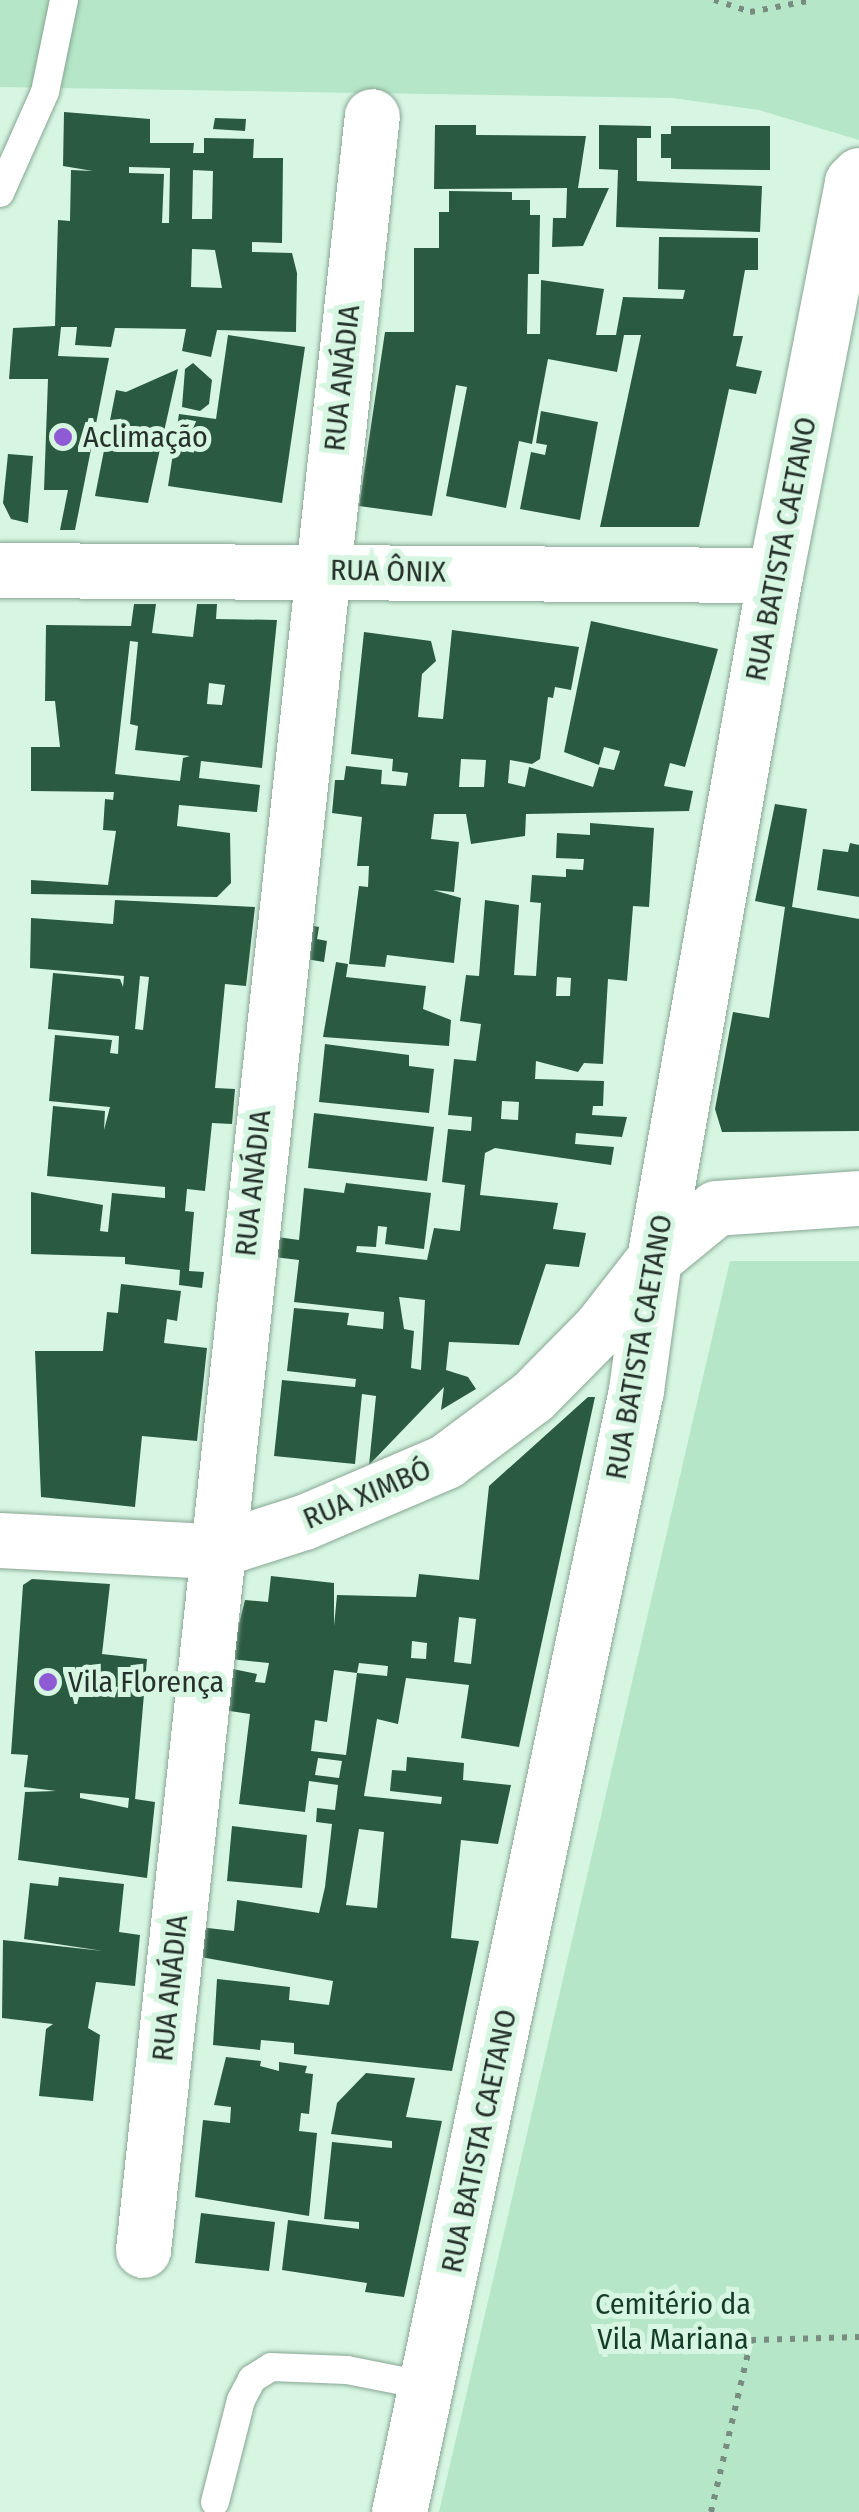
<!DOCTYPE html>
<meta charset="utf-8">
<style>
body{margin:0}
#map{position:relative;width:859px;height:2512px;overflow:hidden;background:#d6f6e2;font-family:"Fira Sans Condensed",sans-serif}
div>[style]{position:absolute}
.green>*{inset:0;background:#b4e6c7}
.building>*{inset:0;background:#2a5a40}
.path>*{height:6px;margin-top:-3px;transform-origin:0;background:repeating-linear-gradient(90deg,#788d80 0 5px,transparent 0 13px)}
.roads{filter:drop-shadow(0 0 2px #88a693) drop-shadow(0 0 2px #88a693)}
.service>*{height:28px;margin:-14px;padding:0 14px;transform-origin:14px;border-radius:14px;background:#fff}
.minor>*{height:55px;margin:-27.5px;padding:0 27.5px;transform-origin:27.5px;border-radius:27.5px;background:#fff}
.tertiary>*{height:55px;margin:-27.5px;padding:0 27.5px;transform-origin:27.5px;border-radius:27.5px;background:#fff}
.dots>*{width:28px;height:28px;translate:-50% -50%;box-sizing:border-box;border:5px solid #d6f6e2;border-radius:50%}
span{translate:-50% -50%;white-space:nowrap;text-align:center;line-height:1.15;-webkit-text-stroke:10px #d6f6e2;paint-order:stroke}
.street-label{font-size:30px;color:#25312a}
.poi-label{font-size:30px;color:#25312a}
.left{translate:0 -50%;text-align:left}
.park-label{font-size:30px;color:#143c27}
</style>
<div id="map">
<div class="green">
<div style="clip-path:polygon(0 0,859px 0,859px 140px,759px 110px,672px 98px,0 87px)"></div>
<div style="clip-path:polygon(730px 1261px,859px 1261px,859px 2512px,439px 2512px)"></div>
</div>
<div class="building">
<div style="clip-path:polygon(evenodd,64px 112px,150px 119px,150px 143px,194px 143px,193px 153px,204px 153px,204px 138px,254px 139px,253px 158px,283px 158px,282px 243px,252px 242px,252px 252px,292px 253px,297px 273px,296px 332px,217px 330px,211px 357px,182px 351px,186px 329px,115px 328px,111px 347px,75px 345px,77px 327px,61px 327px,58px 356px,109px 358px,75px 530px,60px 530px,68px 490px,44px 490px,48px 379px,9px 379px,13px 328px,55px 326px,58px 220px,70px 221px,71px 170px,93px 171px,63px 166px,64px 112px,129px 167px,170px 168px,169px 223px,162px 223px,164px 174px,129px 173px,129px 167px,64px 112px,193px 170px,213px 171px,212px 219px,192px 219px,193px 170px,64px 112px,192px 249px,215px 250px,222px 288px,191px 287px,192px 249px)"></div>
<div style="clip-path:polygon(215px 118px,246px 119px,245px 131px,213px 129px)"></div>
<div style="clip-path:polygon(435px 125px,476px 125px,476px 135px,586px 136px,578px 188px,609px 188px,583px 246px,552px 247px,553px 218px,566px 218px,567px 188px,434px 189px)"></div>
<div style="clip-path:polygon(599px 125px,651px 126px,651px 138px,637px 138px,637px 181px,762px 186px,760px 232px,616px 227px,618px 170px,599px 169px)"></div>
<div style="clip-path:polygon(671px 126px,770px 126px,770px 170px,671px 169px,671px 158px,661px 158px,661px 134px,671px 134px)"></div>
<div style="clip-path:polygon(449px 191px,512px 192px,512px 200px,530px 200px,530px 215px,540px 215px,539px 274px,528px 274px,527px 334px,540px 334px,541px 280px,604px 289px,596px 335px,616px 335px,623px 297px,683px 299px,685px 290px,658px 289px,659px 237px,758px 238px,758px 270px,745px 270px,733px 336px,743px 336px,736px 366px,762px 371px,756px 394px,729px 389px,699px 527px,600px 527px,641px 335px,624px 335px,617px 372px,548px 359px,532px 444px,519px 441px,506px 508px,446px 496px,467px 387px,456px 385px,432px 516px,359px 506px,385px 332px,414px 332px,414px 248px,439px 248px,439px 212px,449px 212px)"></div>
<div style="clip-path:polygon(228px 335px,305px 347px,282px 503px,168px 486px,179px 414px,216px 419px)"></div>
<div style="clip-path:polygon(193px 363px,212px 380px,209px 404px,200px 411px,182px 407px,185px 369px)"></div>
<div style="clip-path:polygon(178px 369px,148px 503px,95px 496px,116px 390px,126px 392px)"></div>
<div style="clip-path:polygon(541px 411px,598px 422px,580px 520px,520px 509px,531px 452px,545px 455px,547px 445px,536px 443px)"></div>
<div style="clip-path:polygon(8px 454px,33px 456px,28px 523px,11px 519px,3px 503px)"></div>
<div style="clip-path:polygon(evenodd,134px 604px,156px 604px,152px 633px,172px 635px,193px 637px,197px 604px,217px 604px,216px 619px,277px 620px,262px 768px,201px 761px,199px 778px,260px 785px,257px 812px,179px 805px,177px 826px,230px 833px,231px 883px,217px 897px,31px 894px,31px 880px,108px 885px,116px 831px,103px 830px,105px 799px,113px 800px,114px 792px,31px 791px,31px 747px,60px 747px,55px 701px,45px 701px,46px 625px,131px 626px,134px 604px,130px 641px,138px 642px,130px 724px,138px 726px,135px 750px,190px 756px,183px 758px,180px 781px,115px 774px,130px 641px,134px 604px,209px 683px,225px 685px,222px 705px,207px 704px,209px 683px)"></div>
<div style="clip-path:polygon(evenodd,591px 621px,718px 649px,685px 767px,670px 763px,664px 786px,693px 791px,689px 811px,526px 814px,525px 836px,471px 844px,466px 814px,434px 814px,431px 839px,459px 842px,454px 892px,433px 890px,461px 898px,454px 963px,387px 955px,385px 967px,349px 964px,359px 886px,368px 887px,369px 866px,357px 866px,362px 817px,332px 813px,335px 780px,344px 780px,346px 766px,382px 770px,381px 784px,406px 786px,408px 773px,392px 771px,393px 759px,351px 754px,364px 632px,431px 641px,436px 661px,422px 674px,418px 717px,443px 719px,452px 630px,579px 647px,571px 690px,555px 687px,553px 698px,548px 697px,540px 759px,532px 764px,510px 760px,508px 783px,525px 787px,529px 767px,593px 787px,599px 767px,614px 770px,620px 751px,604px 747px,599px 765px,564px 752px,591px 621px,461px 759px,486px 760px,484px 787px,459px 787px,461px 759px)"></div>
<div style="clip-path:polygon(775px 804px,807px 809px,792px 907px,859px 919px,859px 1131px,722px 1132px,715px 1109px,733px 1012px,769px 1018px,785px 907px,755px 901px)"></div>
<div style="clip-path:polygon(evenodd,590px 823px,654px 828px,649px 907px,633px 906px,627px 981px,608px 979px,603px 1064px,584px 1063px,578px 1072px,536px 1061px,535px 1079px,604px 1081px,603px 1106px,593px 1106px,592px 1115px,627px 1117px,622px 1137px,576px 1133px,575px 1144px,614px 1147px,611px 1165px,495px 1148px,485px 1153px,480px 1195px,558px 1203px,553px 1229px,586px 1233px,579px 1267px,546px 1264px,519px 1345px,449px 1342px,446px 1370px,468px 1377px,476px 1389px,441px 1410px,444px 1387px,369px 1465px,376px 1396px,362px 1394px,355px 1464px,274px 1456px,282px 1380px,355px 1387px,356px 1379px,287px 1371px,294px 1308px,349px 1313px,347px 1325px,383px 1329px,384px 1312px,294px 1302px,299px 1260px,274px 1257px,277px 1237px,299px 1240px,304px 1188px,344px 1193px,346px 1183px,431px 1193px,424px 1249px,385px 1244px,387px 1227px,378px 1226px,376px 1247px,357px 1246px,356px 1252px,427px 1260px,434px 1228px,460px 1231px,465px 1185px,442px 1182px,448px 1129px,471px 1131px,472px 1117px,448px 1115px,454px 1059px,476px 1061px,481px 1024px,460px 1021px,466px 975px,479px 976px,485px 900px,519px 905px,514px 975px,536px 976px,541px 903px,530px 902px,532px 875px,566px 877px,566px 869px,583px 870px,584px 859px,556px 858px,557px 833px,590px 835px,590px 823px,557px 977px,571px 978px,570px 996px,556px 996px,557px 977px,590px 823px,502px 1101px,519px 1102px,518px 1120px,501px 1119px,502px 1101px,590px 823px,399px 1297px,425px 1300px,421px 1370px,411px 1368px,414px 1331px,404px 1329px,399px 1297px)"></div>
<div style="clip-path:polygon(850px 843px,859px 845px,859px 897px,817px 890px,823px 849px,848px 852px)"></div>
<div style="clip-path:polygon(evenodd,115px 900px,255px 907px,246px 986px,225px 984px,215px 1088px,235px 1089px,232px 1124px,212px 1123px,205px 1191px,187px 1189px,185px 1211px,194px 1212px,189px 1271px,204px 1272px,202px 1288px,179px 1285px,180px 1270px,125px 1264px,125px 1257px,31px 1254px,31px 1192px,103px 1205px,100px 1231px,108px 1232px,112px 1193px,165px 1198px,165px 1187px,47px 1176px,53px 1106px,105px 1111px,104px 1130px,110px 1107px,49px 1101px,55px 1035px,112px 1040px,110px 1053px,118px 1054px,119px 1036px,48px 1029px,53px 973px,120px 979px,123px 987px,124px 976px,30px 968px,31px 918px,113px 924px,115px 900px,140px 976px,149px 977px,143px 1030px,135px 1029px,140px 976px)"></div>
<div style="clip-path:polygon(309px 925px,319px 927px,317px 939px,327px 941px,324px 962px,306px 959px)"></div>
<div style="clip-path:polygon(336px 962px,348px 964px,346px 977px,426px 986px,423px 1009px,451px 1020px,449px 1046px,323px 1037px)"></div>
<div style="clip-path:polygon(325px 1044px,409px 1055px,409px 1066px,434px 1069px,429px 1113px,319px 1102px)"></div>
<div style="clip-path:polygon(314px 1113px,434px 1127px,427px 1181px,308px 1168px)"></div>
<div style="clip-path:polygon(121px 1284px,181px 1291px,177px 1321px,167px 1319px,164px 1343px,207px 1348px,197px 1441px,142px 1436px,135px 1507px,41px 1497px,35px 1351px,103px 1351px,107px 1312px,118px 1313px)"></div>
<div style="clip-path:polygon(evenodd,588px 1397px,595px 1397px,519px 1747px,461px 1738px,469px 1685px,406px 1678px,398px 1724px,377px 1719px,364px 1796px,441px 1804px,442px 1797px,390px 1791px,392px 1770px,406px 1771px,407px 1757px,464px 1763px,463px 1780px,511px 1785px,498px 1844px,461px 1840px,451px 1938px,479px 1941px,452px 2071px,294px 2054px,294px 2043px,261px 2040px,260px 2050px,213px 2045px,217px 1979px,290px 1987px,289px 2000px,329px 2005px,333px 1981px,195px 1956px,199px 1927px,234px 1931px,237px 1900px,319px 1913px,325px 1887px,332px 1824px,316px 1822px,317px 1808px,335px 1810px,338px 1785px,309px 1781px,305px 1812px,239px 1804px,250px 1714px,223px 1710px,228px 1668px,257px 1674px,255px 1682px,265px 1683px,269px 1663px,230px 1659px,245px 1600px,268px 1602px,271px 1576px,334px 1583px,334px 1626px,337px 1595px,416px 1597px,419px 1574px,479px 1580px,489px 1486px,588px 1397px,459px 1617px,476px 1619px,471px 1664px,454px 1662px,459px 1617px,588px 1397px,412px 1641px,427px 1643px,426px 1659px,411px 1658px,412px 1641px,588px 1397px,359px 1663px,388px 1666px,387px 1676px,357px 1673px,359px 1663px,588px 1397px,334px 1670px,357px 1673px,346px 1755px,311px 1751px,315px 1720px,327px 1722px,334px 1670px,588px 1397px,318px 1758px,342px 1761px,339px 1778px,315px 1775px,318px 1758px,588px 1397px,359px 1829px,384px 1832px,377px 1908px,346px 1905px,359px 1829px)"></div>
<div style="clip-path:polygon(evenodd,32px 1579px,110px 1584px,102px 1654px,147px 1659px,135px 1799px,155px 1802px,147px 1878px,18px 1860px,25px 1792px,56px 1791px,24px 1787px,28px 1755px,11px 1754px,23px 1585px,32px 1579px,80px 1793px,129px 1798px,128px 1808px,80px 1798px,80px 1793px)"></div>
<div style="clip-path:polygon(232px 1826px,307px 1835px,302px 1888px,227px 1881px)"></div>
<div style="clip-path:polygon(59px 1877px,124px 1884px,119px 1932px,140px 1935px,135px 1986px,96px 1982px,88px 2028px,100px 2035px,93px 2101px,39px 2096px,46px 2029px,53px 2024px,2px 2018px,3px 1940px,103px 1951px,24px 1939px,30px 1883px,58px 1886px)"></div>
<div style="clip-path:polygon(226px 2057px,261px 2061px,260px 2066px,279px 2071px,279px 2062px,307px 2066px,305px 2073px,313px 2074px,309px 2114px,301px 2113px,299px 2131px,317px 2133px,309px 2216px,195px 2197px,203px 2120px,230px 2123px,231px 2107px,214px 2105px)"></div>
<div style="clip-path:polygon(366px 2073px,415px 2078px,406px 2117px,442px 2121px,404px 2297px,365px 2292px,367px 2283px,282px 2270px,288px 2220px,359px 2229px,359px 2222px,324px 2219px,332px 2142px,392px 2148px,392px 2141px,331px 2134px,337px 2103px)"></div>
<div style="clip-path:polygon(201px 2213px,275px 2222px,269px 2271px,195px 2263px)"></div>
</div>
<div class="path">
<div style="left:714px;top:0;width:38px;rotate:18deg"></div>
<div style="left:750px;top:12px;width:64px;rotate:-10.8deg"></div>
<div style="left:711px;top:2512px;width:177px;rotate:-76.9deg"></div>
<div style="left:751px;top:2340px;width:108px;rotate:-1.6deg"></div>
</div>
<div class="roads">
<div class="service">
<div style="left:0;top:193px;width:111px;rotate:-66deg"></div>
<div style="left:45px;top:92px;width:94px;rotate:-78.3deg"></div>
<div style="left:215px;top:2502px;width:105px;rotate:-75.7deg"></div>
<div style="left:241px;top:2400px;width:24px;rotate:-62deg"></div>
<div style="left:252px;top:2379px;width:22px;rotate:-32deg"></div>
<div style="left:271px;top:2367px;width:76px;rotate:2.3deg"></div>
<div style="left:347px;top:2370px;width:83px;rotate:11.2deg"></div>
</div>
<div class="minor">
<div style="left:143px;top:2250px;width:2146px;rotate:-83.88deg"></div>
<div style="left:399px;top:2512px;width:1147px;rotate:-78.07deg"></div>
<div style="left:636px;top:1390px;width:132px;rotate:-82.2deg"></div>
</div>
<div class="tertiary">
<div style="left:0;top:570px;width:775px;rotate:0.37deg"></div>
<div style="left:654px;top:1259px;width:695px;rotate:-79.97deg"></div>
<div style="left:775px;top:575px;width:400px;rotate:-78.9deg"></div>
<div style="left:852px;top:182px;width:10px;rotate:-45deg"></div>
<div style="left:0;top:1540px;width:213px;rotate:3deg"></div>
<div style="left:213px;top:1551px;width:96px;rotate:-17.7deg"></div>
<div style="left:304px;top:1522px;width:155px;rotate:-23.2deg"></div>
<div style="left:446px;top:1461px;width:107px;rotate:-36.7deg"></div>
<div style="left:532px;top:1397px;width:98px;rotate:-45.4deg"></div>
<div style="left:601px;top:1327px;width:86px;rotate:-52.1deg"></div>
<div style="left:654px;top:1259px;width:80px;rotate:-39.4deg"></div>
<div style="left:716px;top:1208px;width:143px;rotate:-4deg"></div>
</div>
</div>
<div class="dots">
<div style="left:63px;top:437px;background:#8e5bd4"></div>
<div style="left:48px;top:1682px;background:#8e5bd4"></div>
</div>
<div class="street-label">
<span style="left:342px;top:378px;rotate:-84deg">RUA ANÁDIA</span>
<span style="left:781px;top:549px;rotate:-79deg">RUA BATISTA CAETANO</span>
<span style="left:388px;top:571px;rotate:1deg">RUA ÔNIX</span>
<span style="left:253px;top:1183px;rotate:-84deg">RUA ANÁDIA</span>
<span style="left:639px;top:1347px;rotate:-80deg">RUA BATISTA CAETANO</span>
<span style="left:367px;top:1494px;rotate:-23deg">RUA XIMBÓ</span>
<span style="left:170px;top:1988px;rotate:-84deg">RUA ANÁDIA</span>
<span style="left:479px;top:2141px;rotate:-78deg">RUA BATISTA CAETANO</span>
</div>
<div class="poi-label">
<span class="left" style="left:83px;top:437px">Aclimação</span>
<span class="left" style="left:68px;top:1682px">Vila Florença</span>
</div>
<div class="park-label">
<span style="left:673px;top:2321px">Cemitério da<br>Vila Mariana</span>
</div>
</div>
